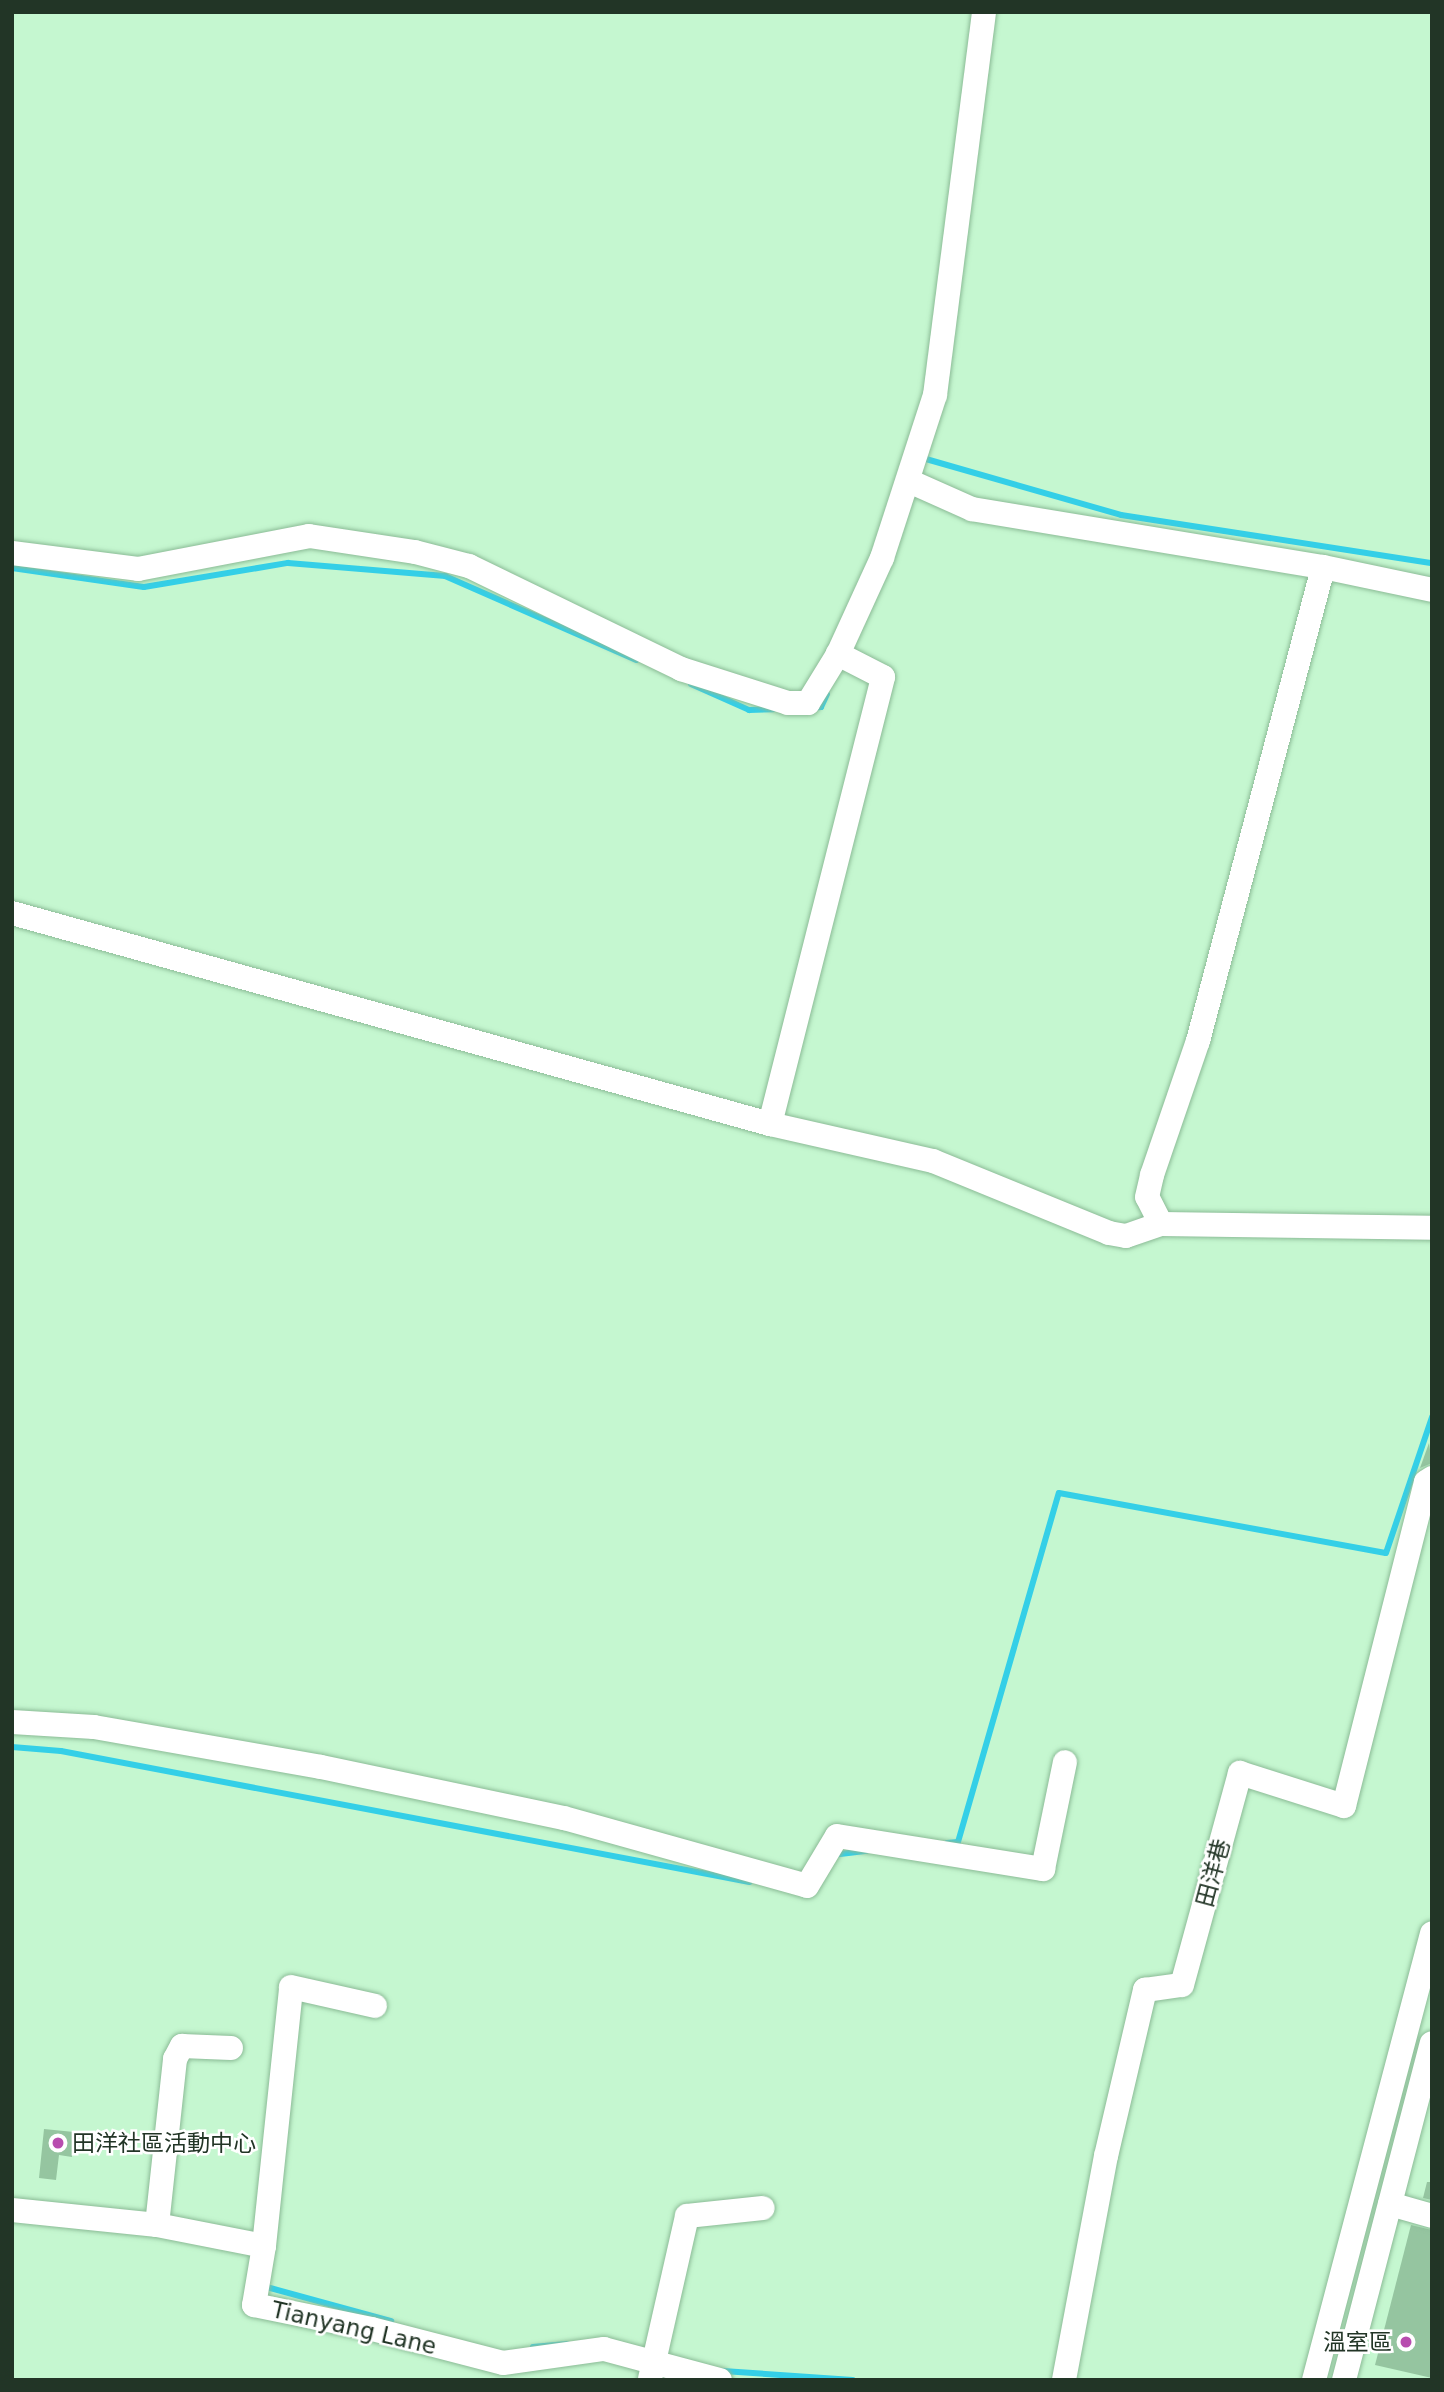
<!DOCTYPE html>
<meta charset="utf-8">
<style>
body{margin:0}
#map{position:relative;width:1444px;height:2392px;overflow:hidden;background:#c5f7d0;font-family:"DejaVu Sans","Noto Sans TC",sans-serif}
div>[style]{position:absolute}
.stream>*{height:6px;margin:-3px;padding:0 3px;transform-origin:3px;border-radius:3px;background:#34cfe7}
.building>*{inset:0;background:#95c5a0}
.roads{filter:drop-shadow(0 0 2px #8bbb96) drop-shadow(0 0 2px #8bbb96)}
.minor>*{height:24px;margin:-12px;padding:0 12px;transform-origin:12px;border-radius:12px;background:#fff}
.dots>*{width:19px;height:19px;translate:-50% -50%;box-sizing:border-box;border:4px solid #fff;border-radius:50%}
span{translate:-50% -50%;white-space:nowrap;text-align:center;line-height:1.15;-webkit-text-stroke:5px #fff;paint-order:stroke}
.street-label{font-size:23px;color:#223526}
.poi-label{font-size:23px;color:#223526}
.left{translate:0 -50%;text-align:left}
.right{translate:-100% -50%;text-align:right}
.frame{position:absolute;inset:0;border:14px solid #223526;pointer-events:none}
</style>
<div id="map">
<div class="stream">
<div style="left:919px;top:457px;width:210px;rotate:16deg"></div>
<div style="left:1121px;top:515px;width:315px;rotate:8.8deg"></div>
<div style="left:12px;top:568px;width:133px;rotate:8.2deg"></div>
<div style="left:144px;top:587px;width:146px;rotate:-9.5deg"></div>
<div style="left:288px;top:563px;width:158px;rotate:4.7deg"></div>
<div style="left:445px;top:576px;width:209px;rotate:23.7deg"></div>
<div style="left:691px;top:684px;width:64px;rotate:24.1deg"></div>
<div style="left:749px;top:710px;width:24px;rotate:-2deg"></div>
<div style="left:811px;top:708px;width:10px;rotate:-6deg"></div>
<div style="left:821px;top:707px;width:14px;rotate:-65deg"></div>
<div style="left:12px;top:1747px;width:49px;rotate:4.7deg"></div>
<div style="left:61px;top:1751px;width:701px;rotate:10.77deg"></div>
<div style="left:947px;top:1843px;width:11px;rotate:-5deg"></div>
<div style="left:958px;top:1842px;width:363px;rotate:-73.9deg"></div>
<div style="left:1059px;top:1493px;width:332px;rotate:10.4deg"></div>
<div style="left:1386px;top:1553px;width:144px;rotate:-71.3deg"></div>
<div style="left:832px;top:1855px;width:35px;rotate:-7deg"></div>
<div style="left:263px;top:2286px;width:133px;rotate:15.3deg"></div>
<div style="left:533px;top:2347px;width:34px;rotate:-5deg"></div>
<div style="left:723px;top:2371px;width:130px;rotate:4deg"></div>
</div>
<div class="building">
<div style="clip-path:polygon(1429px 1443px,1432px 1463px,1420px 1468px)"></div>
<div style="clip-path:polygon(44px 2129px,74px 2132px,72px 2157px,59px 2155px,56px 2180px,39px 2178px)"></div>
<div style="clip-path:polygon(1427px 2182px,1432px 2182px,1432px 2200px,1423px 2198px)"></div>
<div style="clip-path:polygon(1411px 2225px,1432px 2230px,1432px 2378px,1375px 2365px)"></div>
</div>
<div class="roads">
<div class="minor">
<div style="left:909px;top:481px;width:69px;rotate:24deg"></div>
<div style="left:972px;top:509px;width:356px;rotate:9.4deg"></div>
<div style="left:1323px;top:567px;width:111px;rotate:11.9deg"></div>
<div style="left:12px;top:553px;width:127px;rotate:7.2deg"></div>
<div style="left:138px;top:569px;width:174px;rotate:-10.9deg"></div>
<div style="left:309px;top:536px;width:107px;rotate:8.6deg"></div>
<div style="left:415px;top:552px;width:56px;rotate:14.5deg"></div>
<div style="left:469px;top:566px;width:236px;rotate:25.9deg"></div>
<div style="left:681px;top:669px;width:112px;rotate:17.6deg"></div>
<div style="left:788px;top:703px;width:20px"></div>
<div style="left:808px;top:703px;width:57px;rotate:-58.5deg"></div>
<div style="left:838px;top:654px;width:106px;rotate:-65.4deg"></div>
<div style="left:882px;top:558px;width:171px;rotate:-72deg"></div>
<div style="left:935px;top:395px;width:386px;rotate:-82.7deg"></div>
<div style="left:12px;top:913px;width:787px;rotate:15.56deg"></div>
<div style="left:770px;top:1124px;width:167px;rotate:12.8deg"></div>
<div style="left:933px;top:1161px;width:190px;rotate:22.2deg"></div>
<div style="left:1109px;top:1233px;width:17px;rotate:10deg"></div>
<div style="left:1126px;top:1236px;width:37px;rotate:-19deg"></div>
<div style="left:1161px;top:1224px;width:271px;rotate:0.8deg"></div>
<div style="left:770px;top:1124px;width:461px;rotate:-75.8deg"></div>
<div style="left:883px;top:677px;width:51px;rotate:-152.9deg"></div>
<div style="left:1161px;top:1224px;width:30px;rotate:-117deg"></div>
<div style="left:1147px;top:1197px;width:23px;rotate:-77deg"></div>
<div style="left:1152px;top:1175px;width:142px;rotate:-71.1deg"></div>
<div style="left:1198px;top:1041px;width:490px;rotate:-75.2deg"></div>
<div style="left:12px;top:1722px;width:82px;rotate:3.5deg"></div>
<div style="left:94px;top:1727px;width:230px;rotate:10deg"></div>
<div style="left:321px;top:1767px;width:248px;rotate:11.9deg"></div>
<div style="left:564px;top:1818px;width:252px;rotate:15.6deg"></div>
<div style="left:807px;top:1886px;width:58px;rotate:-59deg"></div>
<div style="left:837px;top:1836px;width:209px;rotate:9.1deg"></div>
<div style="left:1043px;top:1869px;width:109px;rotate:-78.4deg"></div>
<div style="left:1390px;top:2204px;width:44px;rotate:15.9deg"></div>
<div style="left:12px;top:2210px;width:146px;rotate:5.9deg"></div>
<div style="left:157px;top:2225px;width:109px;rotate:11.1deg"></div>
<div style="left:264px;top:2246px;width:60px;rotate:99.6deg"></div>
<div style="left:254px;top:2305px;width:120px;rotate:11.5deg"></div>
<div style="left:372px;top:2329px;width:135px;rotate:14.5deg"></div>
<div style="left:503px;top:2363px;width:102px;rotate:-7.9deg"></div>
<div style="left:604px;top:2349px;width:120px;rotate:15deg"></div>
<div style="left:157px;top:2225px;width:167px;rotate:-83.8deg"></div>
<div style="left:175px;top:2059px;width:15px;rotate:-62deg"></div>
<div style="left:182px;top:2046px;width:49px;rotate:2.3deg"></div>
<div style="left:264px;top:2246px;width:260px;rotate:-84deg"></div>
<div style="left:291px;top:1987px;width:86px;rotate:12.7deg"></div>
<div style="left:650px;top:2379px;width:167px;rotate:-77.2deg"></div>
<div style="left:687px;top:2216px;width:76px;rotate:-6deg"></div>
<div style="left:1064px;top:2380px;width:228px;rotate:-79.4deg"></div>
<div style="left:1106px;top:2156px;width:171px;rotate:-76.8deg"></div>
<div style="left:1145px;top:1990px;width:37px;rotate:-8deg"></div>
<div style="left:1182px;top:1985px;width:220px;rotate:-74.7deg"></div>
<div style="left:1240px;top:1773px;width:109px;rotate:17.6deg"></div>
<div style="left:1344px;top:1806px;width:334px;rotate:-75.8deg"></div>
<div style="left:1426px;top:1482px;width:7px;rotate:-34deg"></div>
<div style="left:1314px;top:2380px;width:462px;rotate:-75.2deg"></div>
<div style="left:1344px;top:2380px;width:348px;rotate:-75.4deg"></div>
</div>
</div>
<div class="dots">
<div style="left:58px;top:2143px;background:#b84daf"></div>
<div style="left:1406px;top:2342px;background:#b84daf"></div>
</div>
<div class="street-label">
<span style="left:1213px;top:1873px;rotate:-75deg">田洋巷</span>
<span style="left:354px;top:2328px;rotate:13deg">Tianyang Lane</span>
</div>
<div class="poi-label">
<span class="left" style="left:72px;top:2143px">田洋社區活動中心</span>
<span class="right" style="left:1392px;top:2342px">溫室區</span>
</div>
<div class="frame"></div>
</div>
